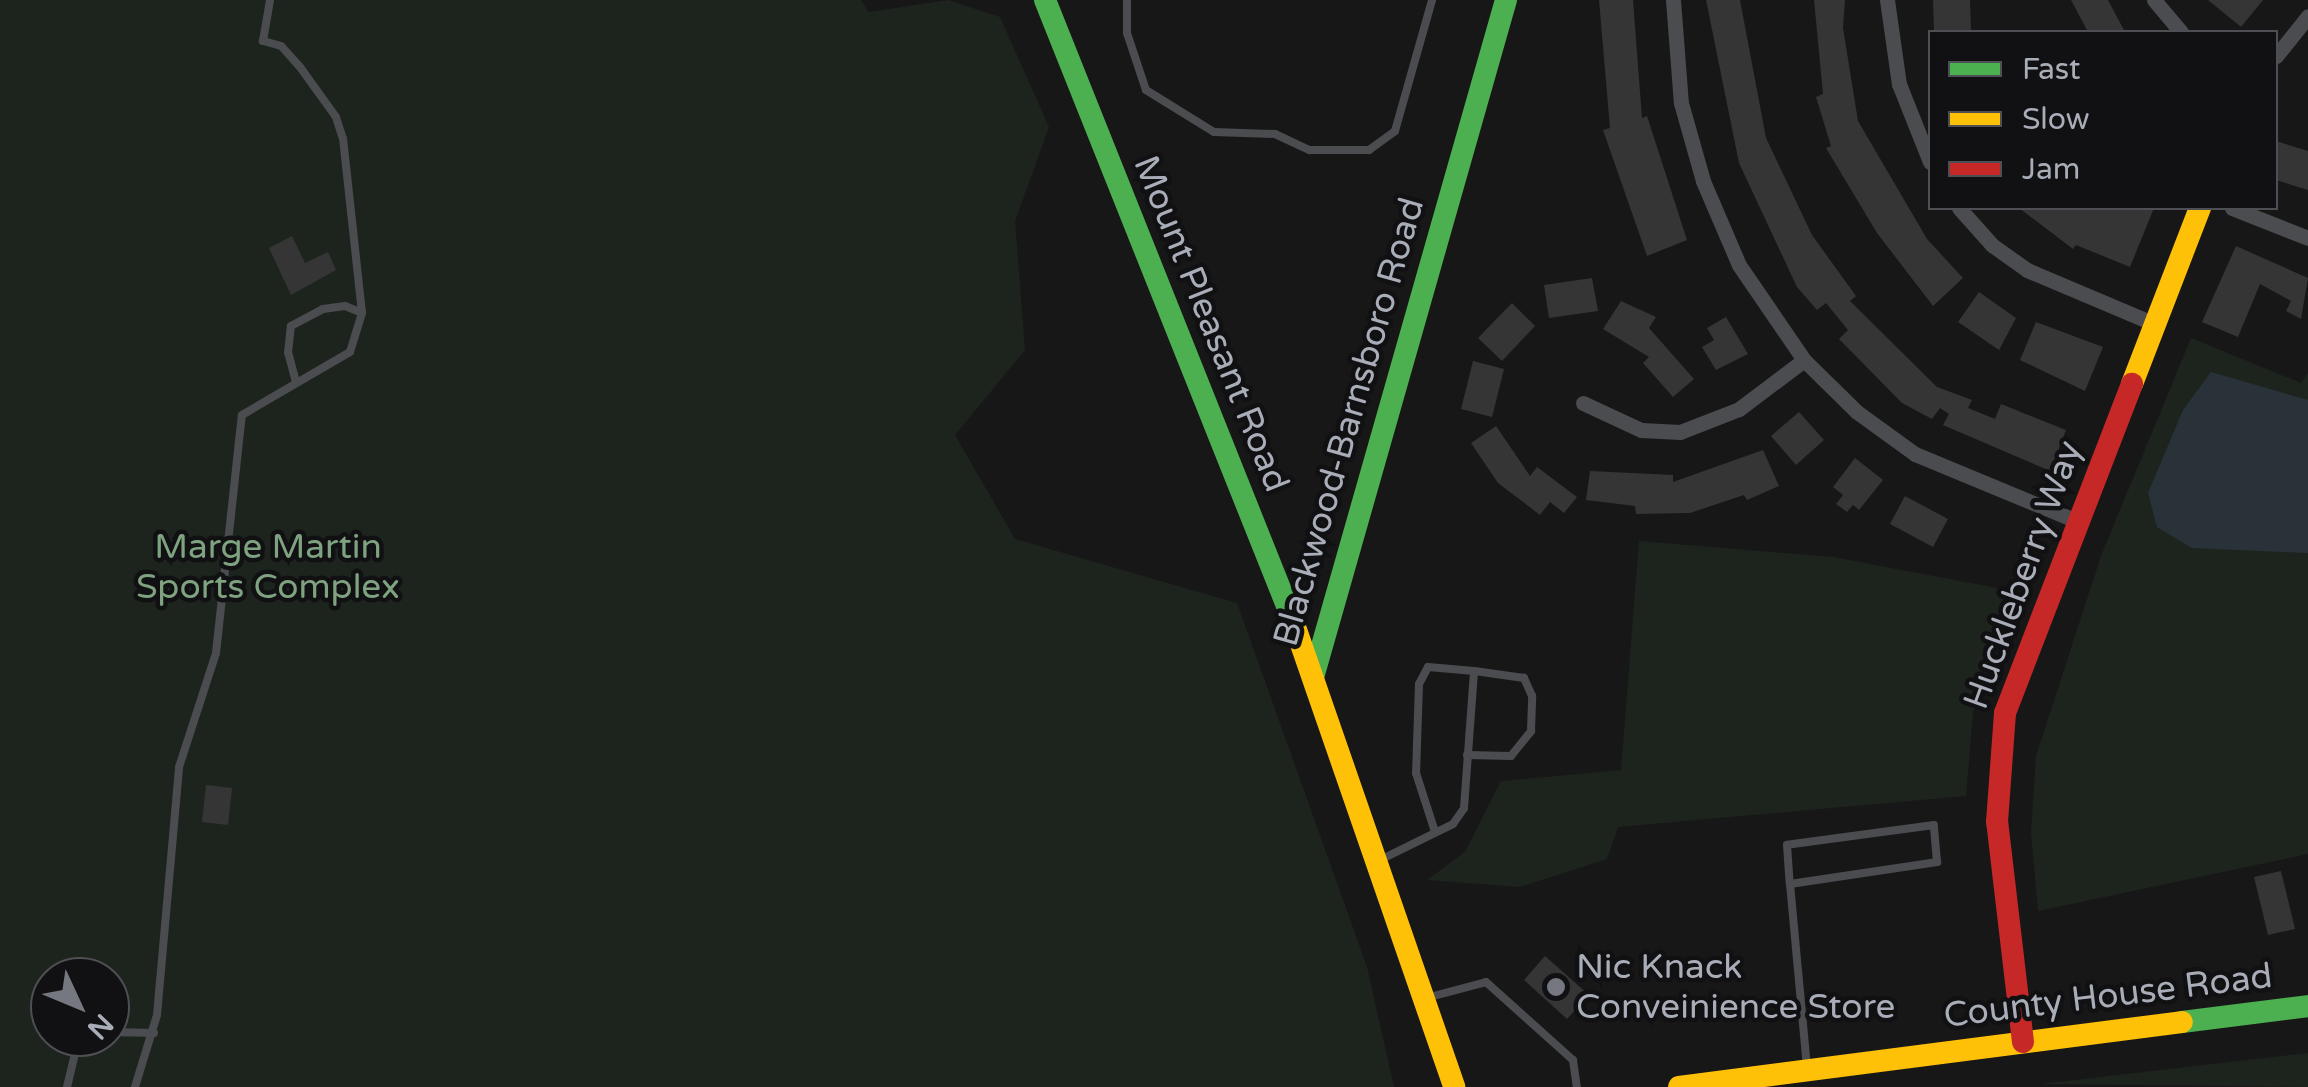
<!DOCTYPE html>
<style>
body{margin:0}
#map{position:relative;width:2308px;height:1087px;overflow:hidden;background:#171717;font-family:"Varela Round",sans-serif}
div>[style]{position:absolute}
.green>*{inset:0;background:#1d241e}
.water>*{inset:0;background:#2a3239}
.building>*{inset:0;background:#353536}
.lane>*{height:8px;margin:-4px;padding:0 4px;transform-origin:4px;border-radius:4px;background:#4b4c50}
.street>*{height:15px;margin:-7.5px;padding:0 7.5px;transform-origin:7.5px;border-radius:7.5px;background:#4b4c50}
.fast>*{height:22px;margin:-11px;padding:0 11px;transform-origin:11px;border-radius:11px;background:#4caf50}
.slow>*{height:22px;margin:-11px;padding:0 11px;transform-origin:11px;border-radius:11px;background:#ffc107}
.jam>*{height:22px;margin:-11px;padding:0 11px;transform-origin:11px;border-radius:11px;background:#c62828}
.dots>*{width:28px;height:28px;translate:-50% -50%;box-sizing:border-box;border:5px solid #111113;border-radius:50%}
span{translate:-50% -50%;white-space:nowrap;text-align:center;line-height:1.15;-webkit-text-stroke:9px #111113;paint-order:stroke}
.street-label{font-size:35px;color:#a8adb8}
.park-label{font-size:35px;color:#7fa381}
.poi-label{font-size:35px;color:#a8adb8}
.left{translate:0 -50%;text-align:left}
.legend{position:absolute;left:1928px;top:30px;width:350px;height:180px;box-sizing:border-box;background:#111113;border:2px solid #4d4f55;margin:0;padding:12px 18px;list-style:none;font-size:30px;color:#a8adb8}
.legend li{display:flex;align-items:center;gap:20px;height:50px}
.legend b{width:50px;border:2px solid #4d4f55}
.north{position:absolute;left:30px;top:957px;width:100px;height:100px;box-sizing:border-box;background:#111113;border:2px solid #4d4f55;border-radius:50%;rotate:134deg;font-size:28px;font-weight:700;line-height:40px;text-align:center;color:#a8adb8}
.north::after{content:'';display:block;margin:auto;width:35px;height:45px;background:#757880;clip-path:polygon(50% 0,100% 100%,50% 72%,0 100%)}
</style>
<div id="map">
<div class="green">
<div style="clip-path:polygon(evenodd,0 0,861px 0,869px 12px,948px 0,1000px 17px,1049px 127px,1015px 221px,1025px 350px,955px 435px,1015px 539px,1237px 603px,1367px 967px,1394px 1087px,0 1087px,0 0,50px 977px,110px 977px,110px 1037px,50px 1037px,50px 977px)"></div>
<div style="clip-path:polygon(2191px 338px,2301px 383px,2308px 373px,2308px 854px,2038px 911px,2031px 832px,2036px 756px,2101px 556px)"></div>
<div style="clip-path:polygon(1639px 541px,1833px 557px,2013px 591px,1973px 712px,1966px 796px,1618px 827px,1607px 859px,1520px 887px,1427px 880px,1465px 852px,1501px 781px,1621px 770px)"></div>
<div style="clip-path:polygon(2308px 1053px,2308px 1087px,2040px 1084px)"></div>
</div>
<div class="water">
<div style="clip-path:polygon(2211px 372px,2308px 400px,2308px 553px,2192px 548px,2157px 527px,2148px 493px,2183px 410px)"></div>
</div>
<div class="building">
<div style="clip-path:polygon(1599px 0,1633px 0,1642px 118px,1647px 116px,1687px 240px,1647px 256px,1603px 130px,1610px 128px)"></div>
<div style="clip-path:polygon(1706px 0,1740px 0,1766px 138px,1812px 235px,1856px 296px,1850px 301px,1937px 387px,1972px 400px,1968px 408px,1995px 419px,2001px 404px,2066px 430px,2050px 471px,1943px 425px,1949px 414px,1940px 408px,1932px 419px,1902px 403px,1839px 339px,1848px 330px,1826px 303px,1817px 310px,1797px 287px,1739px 163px)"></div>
<div style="clip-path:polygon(1814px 0,1845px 0,1843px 28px,1858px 121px,1927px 239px,1963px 278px,1933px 306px,1877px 233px,1826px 148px,1831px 146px,1816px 97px,1823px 94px)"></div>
<div style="clip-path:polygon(1933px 0,1970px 0,1971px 31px,1934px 32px)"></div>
<div style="clip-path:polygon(2071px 0,2108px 0,2125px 32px,2088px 32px)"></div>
<div style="clip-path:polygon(2208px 0,2263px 0,2241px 27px)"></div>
<div style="clip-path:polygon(2276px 141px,2308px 151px,2308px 190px,2276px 180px)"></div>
<div style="clip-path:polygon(2019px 208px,2154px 208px,2130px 267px,2076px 245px,2073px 249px)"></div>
<div style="clip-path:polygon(292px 236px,305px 263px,328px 252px,336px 270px,291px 295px,269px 248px)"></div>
<div style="clip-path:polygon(2236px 246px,2308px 278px,2301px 319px,2286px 311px,2291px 301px,2260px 284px,2238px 337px,2202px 322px)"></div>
<div style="clip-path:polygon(1592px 278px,1598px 311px,1549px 318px,1544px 285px)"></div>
<div style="clip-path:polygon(1979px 292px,2016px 318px,1999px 350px,1958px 322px)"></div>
<div style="clip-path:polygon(1621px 301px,1656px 317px,1649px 328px,1694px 379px,1673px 397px,1643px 363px,1649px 357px,1603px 329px)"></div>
<div style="clip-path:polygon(1512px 303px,1535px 326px,1502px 361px,1478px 338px)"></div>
<div style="clip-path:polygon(1726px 317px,1748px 354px,1716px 370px,1702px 347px,1714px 340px,1707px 328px)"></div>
<div style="clip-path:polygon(2036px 322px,2103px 347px,2085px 391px,2020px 360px)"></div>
<div style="clip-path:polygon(1473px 361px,1504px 369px,1492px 417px,1461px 409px)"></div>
<div style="clip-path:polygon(1799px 412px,1824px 440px,1796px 465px,1771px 436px)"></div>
<div style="clip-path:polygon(1496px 426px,1530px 476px,1537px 467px,1577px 497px,1564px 513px,1550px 502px,1540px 515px,1498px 483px,1471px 443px)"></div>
<div style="clip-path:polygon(1763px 450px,1779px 486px,1747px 500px,1744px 495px,1690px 513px,1636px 514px,1635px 506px,1586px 500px,1590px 471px,1673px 475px,1673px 482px)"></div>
<div style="clip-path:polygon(1855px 458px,1883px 480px,1859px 510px,1853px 505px,1847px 512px,1836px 504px,1843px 495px,1833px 487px)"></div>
<div style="clip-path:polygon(1905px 496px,1948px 519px,1933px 547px,1890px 524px)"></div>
<div style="clip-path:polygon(206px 785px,232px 788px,228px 825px,202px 822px)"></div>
<div style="clip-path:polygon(2281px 871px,2295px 929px,2268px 935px,2254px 877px)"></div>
<div style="clip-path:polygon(1545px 956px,1589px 995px,1567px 1019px,1524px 980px)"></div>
</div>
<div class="lane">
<div style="left:1127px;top:0;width:33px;rotate:90deg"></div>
<div style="left:1127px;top:33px;width:60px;rotate:71.6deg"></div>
<div style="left:1146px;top:90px;width:80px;rotate:31.7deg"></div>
<div style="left:1214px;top:132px;width:61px;rotate:1.9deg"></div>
<div style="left:1275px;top:134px;width:38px;rotate:25deg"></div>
<div style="left:1310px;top:150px;width:59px"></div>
<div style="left:1369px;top:150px;width:32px;rotate:-36deg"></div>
<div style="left:1395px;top:131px;width:136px;rotate:-74.2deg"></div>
<div style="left:296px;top:382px;width:30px;rotate:-105deg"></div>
<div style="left:288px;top:353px;width:27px;rotate:-84deg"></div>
<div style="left:291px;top:326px;width:36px;rotate:-28deg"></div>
<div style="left:323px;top:309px;width:22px;rotate:-8deg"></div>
<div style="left:345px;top:306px;width:18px;rotate:22deg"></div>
<div style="left:1467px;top:755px;width:44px;rotate:1.3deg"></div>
<div style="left:1511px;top:756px;width:32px;rotate:-51deg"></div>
<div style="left:1531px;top:731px;width:35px;rotate:-88deg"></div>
<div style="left:1532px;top:696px;width:20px;rotate:-114deg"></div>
<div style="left:1524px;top:678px;width:50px;rotate:-172deg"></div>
<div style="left:1382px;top:859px;width:79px;rotate:-26.2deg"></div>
<div style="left:1453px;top:824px;width:19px;rotate:-55deg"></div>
<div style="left:1464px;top:808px;width:137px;rotate:-85.8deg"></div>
<div style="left:1474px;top:671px;width:46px;rotate:-175deg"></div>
<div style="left:1428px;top:667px;width:19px;rotate:118deg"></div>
<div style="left:1419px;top:684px;width:89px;rotate:91.9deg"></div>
<div style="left:1416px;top:773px;width:62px;rotate:72.1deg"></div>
<div style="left:1790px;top:884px;width:149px;rotate:-8.5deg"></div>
<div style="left:1937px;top:862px;width:37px;rotate:-95deg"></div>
<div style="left:1934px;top:825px;width:148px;rotate:172.3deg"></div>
<div style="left:1787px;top:845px;width:39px;rotate:86deg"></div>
<div style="left:1790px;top:884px;width:183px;rotate:84.7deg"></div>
<div style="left:1426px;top:998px;width:62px;rotate:-14.9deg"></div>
<div style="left:1486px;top:982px;width:117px;rotate:41.9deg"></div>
<div style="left:1573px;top:1060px;width:27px;rotate:82deg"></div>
<div style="left:110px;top:1032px;width:44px;rotate:1.3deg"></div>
<div style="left:67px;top:1087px;width:51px;rotate:-76.5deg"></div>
<div style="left:135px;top:1087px;width:75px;rotate:-73deg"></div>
<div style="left:157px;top:1015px;width:249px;rotate:-84.9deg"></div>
<div style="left:179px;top:767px;width:120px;rotate:-72deg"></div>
<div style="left:216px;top:653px;width:239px;rotate:-83.8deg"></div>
<div style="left:242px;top:415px;width:125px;rotate:-30.3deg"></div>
<div style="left:350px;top:352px;width:41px;rotate:-72.9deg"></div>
<div style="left:362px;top:313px;width:175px;rotate:-96.2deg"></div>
<div style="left:343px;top:139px;width:23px;rotate:-108deg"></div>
<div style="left:336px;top:117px;width:62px;rotate:-125.8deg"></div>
<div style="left:300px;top:67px;width:28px;rotate:-132deg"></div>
<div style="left:281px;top:46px;width:19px;rotate:-164deg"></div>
<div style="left:263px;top:41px;width:42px;rotate:-80.3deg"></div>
</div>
<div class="street">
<div style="left:1673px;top:0;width:103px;rotate:85.6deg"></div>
<div style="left:1681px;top:103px;width:81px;rotate:74.2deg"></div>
<div style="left:1703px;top:181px;width:91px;rotate:66.8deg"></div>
<div style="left:1739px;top:265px;width:115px;rotate:55.6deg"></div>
<div style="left:1804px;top:360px;width:74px;rotate:44.5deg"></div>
<div style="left:1857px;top:412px;width:72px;rotate:35.9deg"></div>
<div style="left:1915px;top:454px;width:178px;rotate:22.5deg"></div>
<div style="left:1887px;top:0;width:85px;rotate:81.9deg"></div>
<div style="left:1899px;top:84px;width:84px;rotate:68.3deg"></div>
<div style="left:2154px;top:0;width:42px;rotate:49.8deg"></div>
<div style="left:2276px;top:56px;width:51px;rotate:-51.3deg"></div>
<div style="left:1959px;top:208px;width:50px;rotate:48.3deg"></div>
<div style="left:1992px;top:245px;width:43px;rotate:35.5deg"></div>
<div style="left:2027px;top:270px;width:139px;rotate:22.9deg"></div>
<div style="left:2232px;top:208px;width:82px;rotate:21.5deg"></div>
<div style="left:1583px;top:403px;width:64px;rotate:25deg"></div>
<div style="left:1641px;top:430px;width:39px;rotate:3deg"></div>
<div style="left:1680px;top:432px;width:63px;rotate:-21.3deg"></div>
<div style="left:1739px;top:409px;width:81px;rotate:-37deg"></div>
</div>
<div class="fast">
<div style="left:1045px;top:0;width:669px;rotate:68.23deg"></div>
<div style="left:1314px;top:674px;width:701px;rotate:-74.1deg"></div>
<div style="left:2182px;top:1022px;width:127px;rotate:-7.2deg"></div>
</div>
<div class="slow">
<div style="left:2132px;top:384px;width:189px;rotate:-68.9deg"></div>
<div style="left:1293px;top:621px;width:493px;rotate:70.9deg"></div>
<div style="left:1679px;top:1087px;width:507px;rotate:-7.36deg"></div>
</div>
<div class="jam">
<div style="left:2023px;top:1042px;width:222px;rotate:-96.7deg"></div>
<div style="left:1997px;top:822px;width:109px;rotate:-85.8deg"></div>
<div style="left:2005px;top:713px;width:353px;rotate:-68.9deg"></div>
</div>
<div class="dots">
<div style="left:1556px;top:987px;background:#757880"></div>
</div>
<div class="street-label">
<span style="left:1211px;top:324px;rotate:68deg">Mount Pleasant Road</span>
<span style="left:1349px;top:422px;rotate:-74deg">Blackwood-Barnsboro Road</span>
<span style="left:2023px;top:575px;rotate:-70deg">Huckleberry Way</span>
<span style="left:2108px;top:996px;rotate:-7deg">County House Road</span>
</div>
<div class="park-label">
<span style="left:268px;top:567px">Marge Martin<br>Sports Complex</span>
</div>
<div class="poi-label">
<span class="left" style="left:1576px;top:987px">Nic Knack<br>Conveinience Store</span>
</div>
<ul class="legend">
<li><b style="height:12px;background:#4caf50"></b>Fast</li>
<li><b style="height:12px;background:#ffc107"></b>Slow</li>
<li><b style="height:12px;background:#c62828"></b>Jam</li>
</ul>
<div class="north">N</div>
</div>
